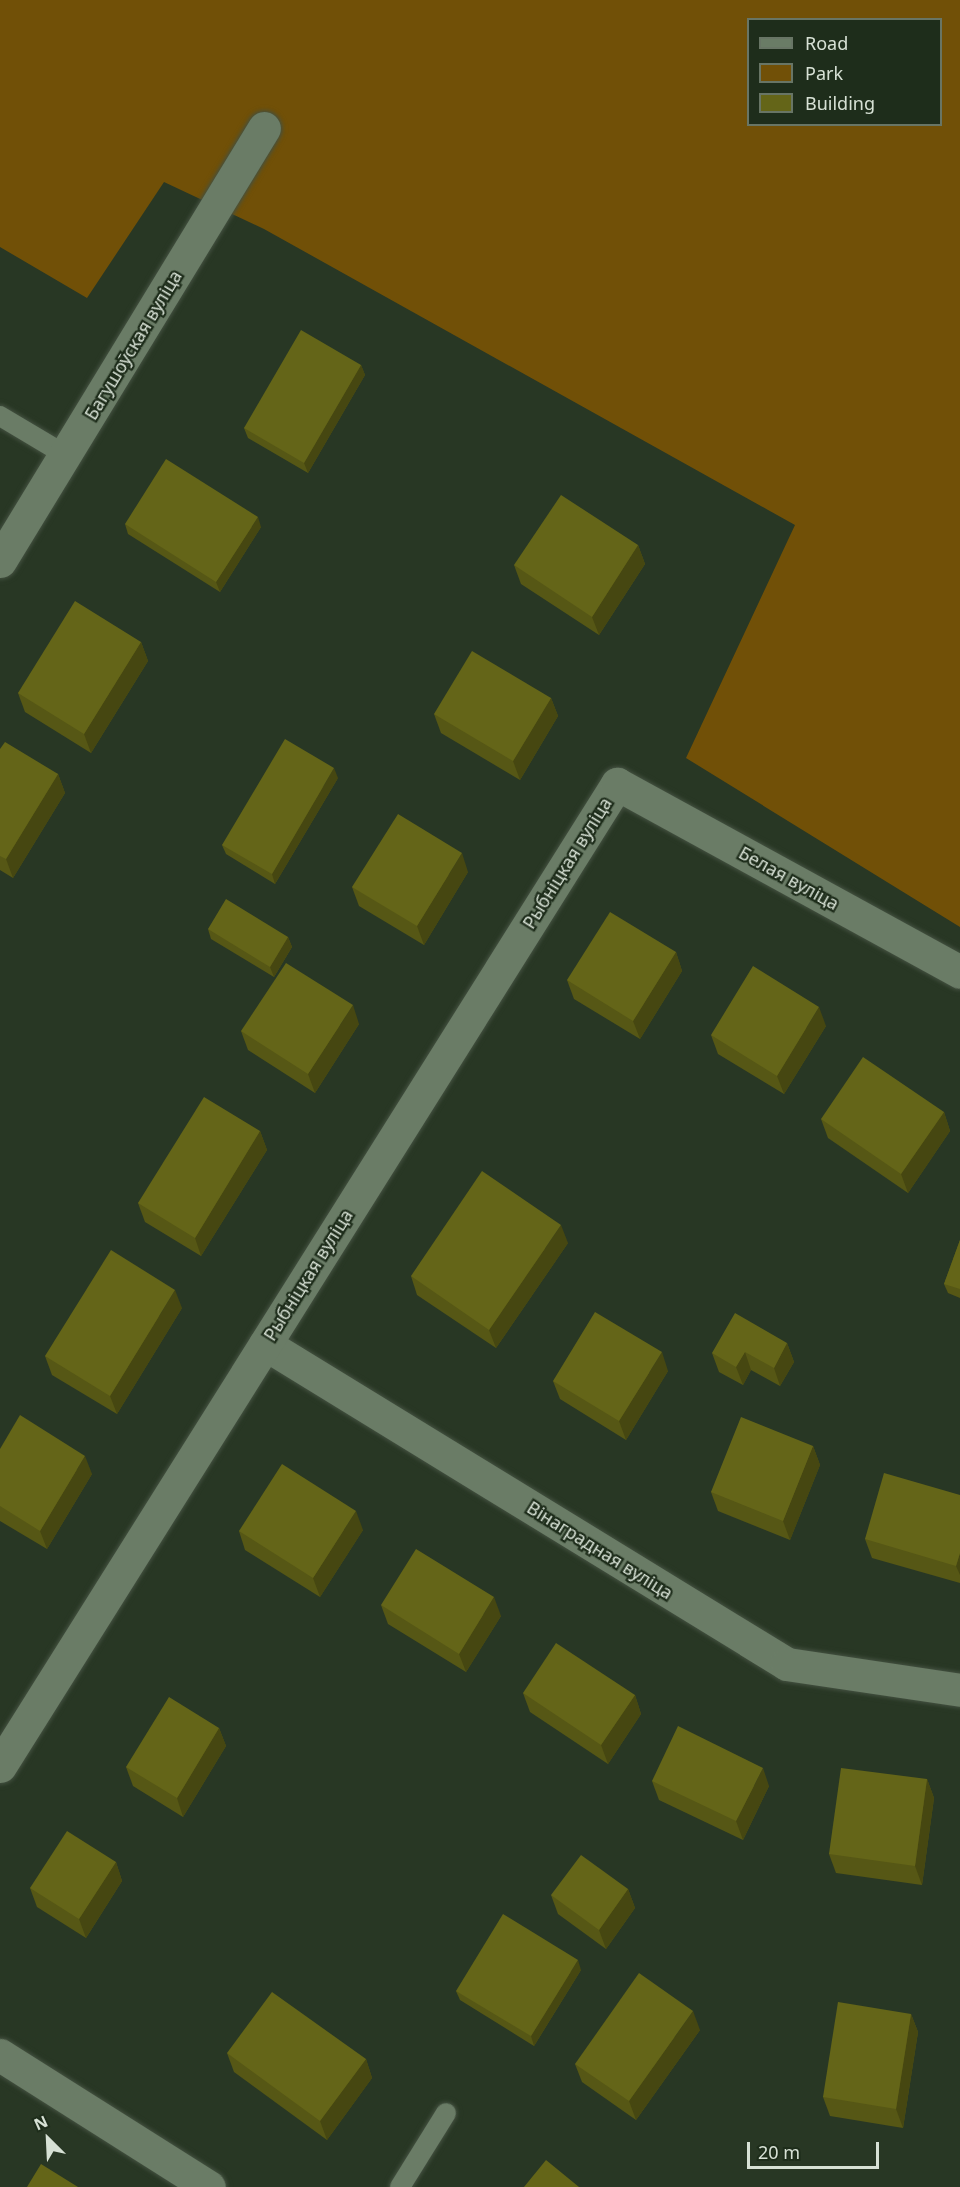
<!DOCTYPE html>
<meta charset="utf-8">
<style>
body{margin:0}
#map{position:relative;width:960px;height:2187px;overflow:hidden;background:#283724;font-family:"Noto Sans",sans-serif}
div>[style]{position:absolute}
.green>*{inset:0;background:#715007}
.roads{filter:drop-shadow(0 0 2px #445141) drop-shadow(0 0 2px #445141)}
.service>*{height:20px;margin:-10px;padding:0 10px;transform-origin:10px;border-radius:10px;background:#6a7c66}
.minor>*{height:33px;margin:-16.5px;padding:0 16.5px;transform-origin:16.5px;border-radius:16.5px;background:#6a7c66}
.wall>*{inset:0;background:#565715}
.shaded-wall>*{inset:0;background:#464711}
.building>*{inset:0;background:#646518}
span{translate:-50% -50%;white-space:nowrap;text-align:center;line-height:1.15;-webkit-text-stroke:4.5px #1e2d1b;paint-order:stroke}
.street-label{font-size:18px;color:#d7e1d5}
.legend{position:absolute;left:747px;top:18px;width:195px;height:108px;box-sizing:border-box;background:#1e2d1b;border:2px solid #687565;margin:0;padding:8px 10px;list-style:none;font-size:18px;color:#d7e1d5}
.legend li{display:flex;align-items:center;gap:12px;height:30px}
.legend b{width:30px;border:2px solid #687565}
.north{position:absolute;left:18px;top:2109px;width:60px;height:60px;-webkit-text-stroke:4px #1e2d1b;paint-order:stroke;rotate:336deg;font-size:16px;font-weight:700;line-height:24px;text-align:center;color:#d7e1d5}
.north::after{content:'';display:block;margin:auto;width:21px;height:27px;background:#d7e1d5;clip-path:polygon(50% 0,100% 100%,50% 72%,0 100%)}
.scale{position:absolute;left:747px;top:2142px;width:132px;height:27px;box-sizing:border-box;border:3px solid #d7e1d5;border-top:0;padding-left:8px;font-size:18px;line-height:21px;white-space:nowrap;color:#d7e1d5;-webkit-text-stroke:4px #1e2d1b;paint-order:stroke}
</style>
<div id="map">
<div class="green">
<div style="clip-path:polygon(evenodd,0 0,960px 0,960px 927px,686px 758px,795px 525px,264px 229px,164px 182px,87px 298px,0 247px,0 0,748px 20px,940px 20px,940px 124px,748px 124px,748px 20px)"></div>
</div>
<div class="roads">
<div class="service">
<div style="left:0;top:416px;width:78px;rotate:30.8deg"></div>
<div style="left:400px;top:2187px;width:87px;rotate:-58.1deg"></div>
</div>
<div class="minor">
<div style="left:0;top:561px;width:507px;rotate:-58.63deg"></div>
<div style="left:265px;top:1344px;width:612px;rotate:31.51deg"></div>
<div style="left:787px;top:1664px;width:175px;rotate:8.5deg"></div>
<div style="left:0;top:1766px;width:1160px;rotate:-57.86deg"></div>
<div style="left:617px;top:784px;width:391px;rotate:28.7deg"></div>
<div style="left:0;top:2055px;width:247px;rotate:32.3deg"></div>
</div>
</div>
<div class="wall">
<div style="clip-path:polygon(361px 365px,365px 375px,308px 473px,248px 438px,244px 428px)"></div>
<div style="clip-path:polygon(125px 524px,261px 527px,220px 592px,128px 534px)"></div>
<div style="clip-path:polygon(638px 545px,645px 564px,599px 635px,521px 584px,514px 565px)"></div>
<div style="clip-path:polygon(141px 642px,148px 661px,91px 753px,25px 712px,18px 693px)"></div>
<div style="clip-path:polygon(551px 698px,558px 716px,520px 780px,441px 733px,434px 714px)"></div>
<div style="clip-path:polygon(0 749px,58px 774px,65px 793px,13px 878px,0 870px)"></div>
<div style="clip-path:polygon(338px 778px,275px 884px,226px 854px,222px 845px)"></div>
<div style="clip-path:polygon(468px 872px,424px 945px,359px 906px,352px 887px)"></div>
<div style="clip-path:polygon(208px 929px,288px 937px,292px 947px,274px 977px,211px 939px)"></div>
<div style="clip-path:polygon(676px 952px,682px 971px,640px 1039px,574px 999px,567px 980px)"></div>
<div style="clip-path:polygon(359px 1024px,315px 1093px,248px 1050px,241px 1031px)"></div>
<div style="clip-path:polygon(826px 1026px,784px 1094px,718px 1054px,711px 1035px)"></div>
<div style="clip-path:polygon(944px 1112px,950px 1131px,908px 1193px,828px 1138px,821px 1119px)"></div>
<div style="clip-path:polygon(260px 1131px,267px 1150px,201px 1256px,145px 1222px,138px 1203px)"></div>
<div style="clip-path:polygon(960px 1240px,960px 1298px,948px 1293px,944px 1284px)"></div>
<div style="clip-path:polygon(568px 1243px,496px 1348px,417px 1295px,411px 1276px)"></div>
<div style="clip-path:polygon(182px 1308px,117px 1414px,52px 1375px,45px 1356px)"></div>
<div style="clip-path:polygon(787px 1343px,794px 1362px,780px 1386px,751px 1370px,743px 1385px,719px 1372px,712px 1353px)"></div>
<div style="clip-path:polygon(668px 1371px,626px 1440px,560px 1399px,553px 1381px)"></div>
<div style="clip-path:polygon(813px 1446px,820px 1465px,790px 1540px,718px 1511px,711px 1492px)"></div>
<div style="clip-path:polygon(0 1449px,92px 1474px,47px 1549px,0 1521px)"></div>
<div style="clip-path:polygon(960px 1495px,960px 1583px,872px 1558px,865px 1539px)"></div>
<div style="clip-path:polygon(363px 1530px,320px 1597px,245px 1550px,239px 1531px)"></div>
<div style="clip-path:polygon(381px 1605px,501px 1616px,466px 1672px,388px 1624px)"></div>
<div style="clip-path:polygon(523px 1693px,635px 1695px,641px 1714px,608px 1764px,530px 1712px)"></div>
<div style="clip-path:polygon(219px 1728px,226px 1746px,183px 1817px,133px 1786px,126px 1767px)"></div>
<div style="clip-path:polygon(927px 1779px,934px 1798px,922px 1885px,836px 1873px,829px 1854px)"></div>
<div style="clip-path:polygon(652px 1781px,769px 1786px,743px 1840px,659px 1800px)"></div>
<div style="clip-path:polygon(116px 1862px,122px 1881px,86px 1938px,37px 1907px,30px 1888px)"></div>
<div style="clip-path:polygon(628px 1889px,635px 1908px,606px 1949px,558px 1914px,551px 1895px)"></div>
<div style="clip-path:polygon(581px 1970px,534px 2046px,460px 2000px,456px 1991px)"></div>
<div style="clip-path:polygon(911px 2014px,918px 2032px,903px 2128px,830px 2116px,823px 2097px)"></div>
<div style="clip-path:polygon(700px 2030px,636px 2120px,582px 2082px,575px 2064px)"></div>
<div style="clip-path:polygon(227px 2053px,366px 2059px,372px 2078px,327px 2140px,234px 2072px)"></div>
</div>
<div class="shaded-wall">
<div style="clip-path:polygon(361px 365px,365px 375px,308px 473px,304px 463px)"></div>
<div style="clip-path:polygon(258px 517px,261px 527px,220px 592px,216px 582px)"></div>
<div style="clip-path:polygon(638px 545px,645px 564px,599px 635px,592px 617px)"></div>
<div style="clip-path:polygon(141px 642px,148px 661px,91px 753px,84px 734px)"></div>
<div style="clip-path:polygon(551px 698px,558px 716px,520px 780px,513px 761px)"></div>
<div style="clip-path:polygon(334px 768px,338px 778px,275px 884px,272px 874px)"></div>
<div style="clip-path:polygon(58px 774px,65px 793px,13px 878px,6px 859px)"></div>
<div style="clip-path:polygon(462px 853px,468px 872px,424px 945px,417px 926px)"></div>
<div style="clip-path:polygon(288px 937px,292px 947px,274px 977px,270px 967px)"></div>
<div style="clip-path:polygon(676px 952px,682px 971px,640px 1039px,633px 1021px)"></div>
<div style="clip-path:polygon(353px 1005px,359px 1024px,315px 1093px,308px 1074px)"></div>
<div style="clip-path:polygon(819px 1007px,826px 1026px,784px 1094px,777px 1076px)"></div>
<div style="clip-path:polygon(944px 1112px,950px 1131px,908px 1193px,901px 1174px)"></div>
<div style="clip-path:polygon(260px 1131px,267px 1150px,201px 1256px,195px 1238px)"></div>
<div style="clip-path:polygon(561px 1225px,568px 1243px,496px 1348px,489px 1330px)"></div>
<div style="clip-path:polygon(175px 1290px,182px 1308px,117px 1414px,110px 1396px)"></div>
<div style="clip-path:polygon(787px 1343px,794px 1362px,780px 1386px,774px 1368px)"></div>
<div style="clip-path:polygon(662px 1352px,668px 1371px,626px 1440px,619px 1421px)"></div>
<div style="clip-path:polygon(745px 1352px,751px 1370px,743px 1385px,736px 1367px)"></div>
<div style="clip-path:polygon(813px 1446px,820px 1465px,790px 1540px,783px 1521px)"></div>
<div style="clip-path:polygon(85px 1456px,92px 1474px,47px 1549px,40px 1531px)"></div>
<div style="clip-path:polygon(356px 1511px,363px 1530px,320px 1597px,313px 1578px)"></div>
<div style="clip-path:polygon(960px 1553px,960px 1575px,956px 1566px)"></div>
<div style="clip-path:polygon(494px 1597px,501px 1616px,466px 1672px,459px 1654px)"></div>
<div style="clip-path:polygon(635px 1695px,641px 1714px,608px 1764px,601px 1745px)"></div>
<div style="clip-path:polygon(219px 1728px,226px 1746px,183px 1817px,177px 1798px)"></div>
<div style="clip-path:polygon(763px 1768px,769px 1786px,743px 1840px,736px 1821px)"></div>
<div style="clip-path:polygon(927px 1779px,934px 1798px,922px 1885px,915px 1866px)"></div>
<div style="clip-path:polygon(116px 1862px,122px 1881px,86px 1938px,79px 1919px)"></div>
<div style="clip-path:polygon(628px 1889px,635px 1908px,606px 1949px,599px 1930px)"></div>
<div style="clip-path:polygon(578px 1960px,581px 1970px,534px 2046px,531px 2036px)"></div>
<div style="clip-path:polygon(693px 2011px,700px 2030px,636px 2120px,629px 2101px)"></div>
<div style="clip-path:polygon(911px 2014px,918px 2032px,903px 2128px,896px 2109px)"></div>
<div style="clip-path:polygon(366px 2059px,372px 2078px,327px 2140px,320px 2121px)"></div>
</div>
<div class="building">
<div style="clip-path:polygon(301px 330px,361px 365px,304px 463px,244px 428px)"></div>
<div style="clip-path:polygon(166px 459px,258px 517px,216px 582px,125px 524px)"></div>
<div style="clip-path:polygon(561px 495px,638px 545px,592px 617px,514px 565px)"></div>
<div style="clip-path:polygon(75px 601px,141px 642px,84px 734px,18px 693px)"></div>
<div style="clip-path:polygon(472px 651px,551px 698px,513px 761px,434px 714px)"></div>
<div style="clip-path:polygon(285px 739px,334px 768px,272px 874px,222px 845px)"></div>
<div style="clip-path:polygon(5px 742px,58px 774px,6px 859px,0 856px,0 749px)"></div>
<div style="clip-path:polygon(398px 814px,462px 853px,417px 926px,352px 887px)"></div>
<div style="clip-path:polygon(226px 899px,288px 937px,270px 967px,208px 929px)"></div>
<div style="clip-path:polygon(610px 912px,676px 952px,633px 1021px,567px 980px)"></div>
<div style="clip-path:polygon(286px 963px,353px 1005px,308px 1074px,241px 1031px)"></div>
<div style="clip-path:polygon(753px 966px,819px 1007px,777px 1076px,711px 1035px)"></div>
<div style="clip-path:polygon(863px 1057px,944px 1112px,901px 1174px,821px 1119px)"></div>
<div style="clip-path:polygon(204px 1097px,260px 1131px,195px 1238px,138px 1203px)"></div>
<div style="clip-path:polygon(482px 1171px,561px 1225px,489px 1330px,411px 1276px)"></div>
<div style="clip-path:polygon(960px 1240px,960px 1289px,944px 1284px)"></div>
<div style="clip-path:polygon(111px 1250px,175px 1290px,110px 1396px,45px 1356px)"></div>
<div style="clip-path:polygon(595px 1312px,662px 1352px,619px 1421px,553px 1381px)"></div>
<div style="clip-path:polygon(735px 1313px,787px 1343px,774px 1368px,745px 1352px,736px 1367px,712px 1353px)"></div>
<div style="clip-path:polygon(20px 1415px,85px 1456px,40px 1531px,0 1506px,0 1449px)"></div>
<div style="clip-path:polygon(741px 1417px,813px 1446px,783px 1521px,711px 1492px)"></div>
<div style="clip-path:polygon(282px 1464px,356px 1511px,313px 1578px,239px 1531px)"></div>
<div style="clip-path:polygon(884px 1473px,960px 1495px,960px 1553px,956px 1566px,865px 1539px)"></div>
<div style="clip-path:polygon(416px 1549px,494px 1597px,459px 1654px,381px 1605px)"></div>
<div style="clip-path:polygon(556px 1643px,635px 1695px,601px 1745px,523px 1693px)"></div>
<div style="clip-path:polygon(169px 1697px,219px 1728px,177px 1798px,126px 1767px)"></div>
<div style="clip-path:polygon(678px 1726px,763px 1768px,736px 1821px,652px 1781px)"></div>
<div style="clip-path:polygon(841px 1768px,927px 1779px,915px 1866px,829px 1854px)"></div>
<div style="clip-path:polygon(67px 1831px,116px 1862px,79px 1919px,30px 1888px)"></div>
<div style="clip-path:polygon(581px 1855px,628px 1889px,599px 1930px,551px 1895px)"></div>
<div style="clip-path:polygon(503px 1914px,578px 1960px,531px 2036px,456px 1991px)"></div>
<div style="clip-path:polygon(639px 1973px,693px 2011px,629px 2101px,575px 2064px)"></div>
<div style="clip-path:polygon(272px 1992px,366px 2059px,320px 2121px,227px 2053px)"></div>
<div style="clip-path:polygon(838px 2002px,911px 2014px,896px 2109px,823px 2097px)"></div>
<div style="clip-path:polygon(546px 2160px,579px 2187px,524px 2187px)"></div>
<div style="clip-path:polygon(41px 2164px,78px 2187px,27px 2187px)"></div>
</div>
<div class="street-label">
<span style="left:133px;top:345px;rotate:-59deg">Багушоўская вуліца</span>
<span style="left:567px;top:863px;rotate:-58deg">Рыбніцкая вуліца</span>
<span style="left:789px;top:878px;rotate:29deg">Белая вуліца</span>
<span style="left:308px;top:1275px;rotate:-58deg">Рыбніцкая вуліца</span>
<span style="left:600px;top:1550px;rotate:32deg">Вінаградная вуліца</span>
</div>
<ul class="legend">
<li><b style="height:8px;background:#6a7c66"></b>Road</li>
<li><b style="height:16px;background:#715007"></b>Park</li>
<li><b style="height:16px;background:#646518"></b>Building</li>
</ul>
<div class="north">N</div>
<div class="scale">20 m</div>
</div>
